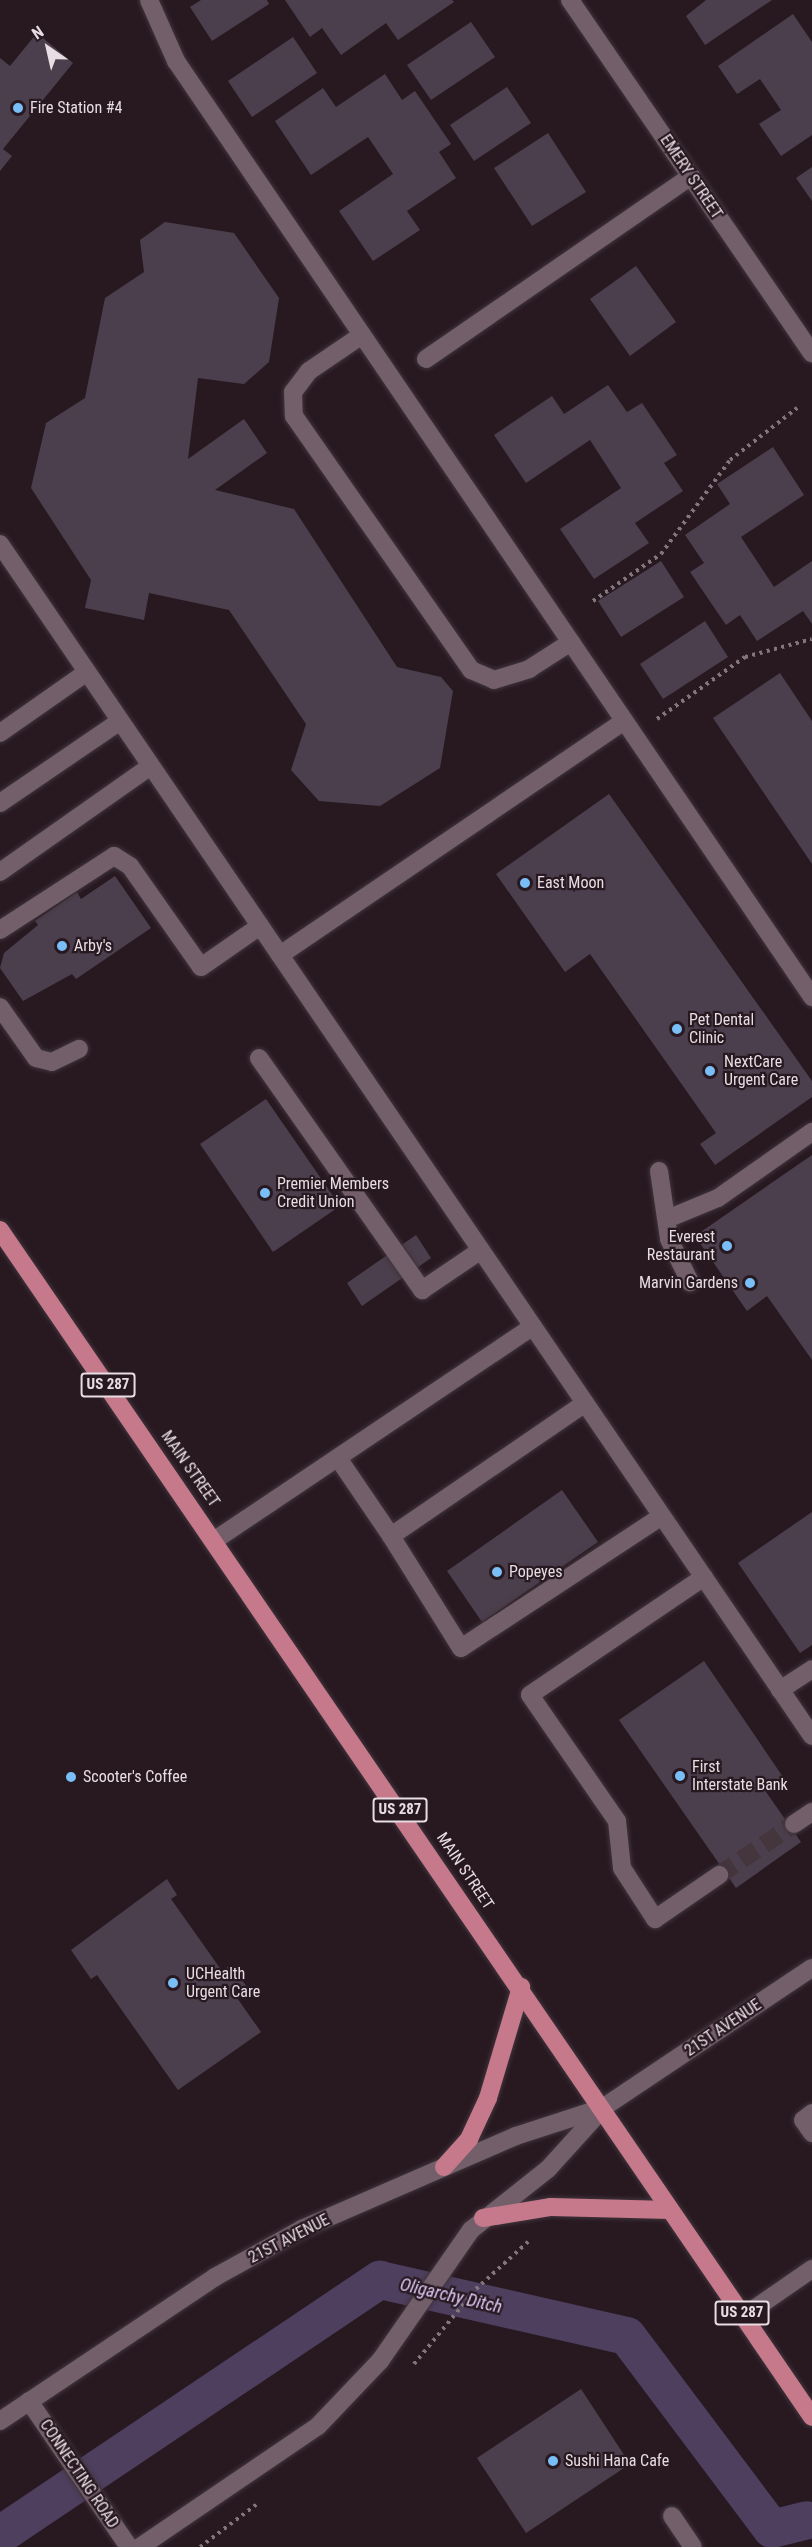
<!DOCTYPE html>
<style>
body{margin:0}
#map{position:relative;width:812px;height:2547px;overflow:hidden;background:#281921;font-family:"Roboto Condensed",sans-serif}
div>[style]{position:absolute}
.canal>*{height:38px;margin:-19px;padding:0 19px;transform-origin:19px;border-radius:19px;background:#4e3f5f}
.building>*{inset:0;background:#4c3f4d}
.minor-tunnel>*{height:18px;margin-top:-9px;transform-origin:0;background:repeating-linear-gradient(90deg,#45363e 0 18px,transparent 0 27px)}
.path>*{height:4px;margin-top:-2px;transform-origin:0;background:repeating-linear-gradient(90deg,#82757c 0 3px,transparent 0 7.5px)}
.roads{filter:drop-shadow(0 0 2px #40343b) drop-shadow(0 0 2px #40343b)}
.minor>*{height:18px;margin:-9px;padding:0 9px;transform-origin:9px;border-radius:9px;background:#725f69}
.highway>*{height:18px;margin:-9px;padding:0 9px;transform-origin:9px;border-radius:9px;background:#c5798b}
.dots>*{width:16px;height:16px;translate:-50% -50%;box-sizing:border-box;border:3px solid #281921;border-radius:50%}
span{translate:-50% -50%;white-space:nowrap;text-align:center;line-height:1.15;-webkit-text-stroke:4.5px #281921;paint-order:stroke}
.shield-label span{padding:2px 4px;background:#281921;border:2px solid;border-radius:4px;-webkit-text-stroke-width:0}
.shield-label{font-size:15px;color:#e8dde3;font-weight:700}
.poi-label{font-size:16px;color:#e8dde3}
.left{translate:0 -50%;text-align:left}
.right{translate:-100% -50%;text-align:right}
.street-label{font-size:16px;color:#e8dde3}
.water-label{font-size:18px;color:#ddc8f7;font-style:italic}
.north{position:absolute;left:18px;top:18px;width:60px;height:60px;-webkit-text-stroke:4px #281921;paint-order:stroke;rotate:326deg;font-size:16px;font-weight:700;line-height:24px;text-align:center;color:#e8dde3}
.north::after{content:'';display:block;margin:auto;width:21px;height:27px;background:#e8dde3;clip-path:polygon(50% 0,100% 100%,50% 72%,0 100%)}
</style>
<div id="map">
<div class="canal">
<div style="left:0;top:2535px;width:458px;rotate:-33.9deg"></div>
<div style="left:380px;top:2280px;width:253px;rotate:12.8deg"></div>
<div style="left:627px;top:2336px;width:241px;rotate:53.1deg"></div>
<div style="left:772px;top:2529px;width:36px;rotate:-14deg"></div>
</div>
<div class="building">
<div style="clip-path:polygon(201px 0,267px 0,269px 4px,212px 41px,190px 7px)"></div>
<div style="clip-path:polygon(285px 0,452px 0,454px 2px,398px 40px,386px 23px,341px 55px,322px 28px,310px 37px)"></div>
<div style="clip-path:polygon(706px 0,772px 0,705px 45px,686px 16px)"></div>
<div style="clip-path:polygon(793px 14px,812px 42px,812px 135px,781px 156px,759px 124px,781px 110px,760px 79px,737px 94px,718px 66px)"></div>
<div style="clip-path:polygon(471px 22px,495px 57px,431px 100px,407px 65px)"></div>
<div style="clip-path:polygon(37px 33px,73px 63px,3px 149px,12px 156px,0 171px,0 58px,10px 66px)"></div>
<div style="clip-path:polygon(293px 37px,317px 73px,252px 117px,228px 81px)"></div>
<div style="clip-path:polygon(385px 74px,402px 100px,415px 91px,451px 144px,439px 152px,456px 178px,407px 211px,420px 230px,373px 261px,339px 211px,393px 174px,368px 137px,311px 175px,275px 121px,323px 88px,336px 107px)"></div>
<div style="clip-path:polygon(507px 87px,531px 123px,474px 161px,450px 125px)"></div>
<div style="clip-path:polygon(548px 133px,586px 192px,532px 226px,494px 168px)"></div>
<div style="clip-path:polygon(812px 167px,812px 201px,796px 178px)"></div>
<div style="clip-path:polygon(165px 222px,234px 233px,279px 298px,269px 362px,244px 384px,198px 378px,188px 459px,244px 419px,267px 453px,215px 490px,294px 509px,397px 667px,441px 677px,453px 691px,440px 768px,380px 806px,319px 801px,291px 770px,306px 724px,229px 610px,149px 593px,144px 620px,85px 608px,91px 580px,31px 488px,46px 423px,85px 398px,105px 298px,144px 272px,140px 240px)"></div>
<div style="clip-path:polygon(636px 266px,676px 322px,630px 356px,590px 299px)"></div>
<div style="clip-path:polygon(608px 385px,627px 412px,642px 403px,677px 455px,664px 463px,683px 491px,635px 523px,649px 543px,594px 579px,560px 529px,621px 488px,590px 440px,526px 483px,494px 435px,552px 396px,564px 414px)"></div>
<div style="clip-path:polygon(773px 447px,804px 495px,741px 537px,774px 587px,812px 561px,812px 624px,803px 611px,757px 641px,740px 615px,726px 625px,690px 572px,704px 563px,685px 535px,730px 504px,717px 484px)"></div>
<div style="clip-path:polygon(661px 561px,684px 597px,621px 637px,598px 601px)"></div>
<div style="clip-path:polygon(705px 621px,728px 657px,663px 699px,640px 664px)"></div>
<div style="clip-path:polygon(780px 673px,812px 721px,812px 864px,713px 718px)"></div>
<div style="clip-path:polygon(609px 794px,812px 1081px,812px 1097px,715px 1165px,700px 1144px,716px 1133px,590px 954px,565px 972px,496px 874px)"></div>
<div style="clip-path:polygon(115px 876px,151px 928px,76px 979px,72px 974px,23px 1001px,0 968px,4px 953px,38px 925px,35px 921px,77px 892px,81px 899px)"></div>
<div style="clip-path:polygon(266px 1099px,340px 1206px,273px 1252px,200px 1144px)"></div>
<div style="clip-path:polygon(812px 1155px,812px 1360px,767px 1296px,747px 1311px,695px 1236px)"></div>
<div style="clip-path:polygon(416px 1235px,431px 1258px,362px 1306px,347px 1283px)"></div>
<div style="clip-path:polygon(562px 1490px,598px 1542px,482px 1622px,447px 1571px)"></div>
<div style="clip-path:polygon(812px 1512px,812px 1645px,800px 1653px,738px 1563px)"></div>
<div style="clip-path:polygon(704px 1661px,783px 1777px,764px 1789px,801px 1842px,736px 1888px,619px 1720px)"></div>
<div style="clip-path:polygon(167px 1879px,177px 1895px,171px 1899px,222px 1971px,231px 1965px,247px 1987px,235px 1995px,261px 2032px,178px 2090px,97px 1975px,91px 1979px,71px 1950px)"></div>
<div style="clip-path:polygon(581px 2389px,630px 2464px,526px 2533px,477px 2458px)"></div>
</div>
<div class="minor-tunnel">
<div style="left:719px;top:1875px;width:91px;rotate:-34.2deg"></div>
</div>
<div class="path">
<div style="left:593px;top:601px;width:83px;rotate:-34.7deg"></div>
<div style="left:661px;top:554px;width:117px;rotate:-53.7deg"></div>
<div style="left:730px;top:460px;width:85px;rotate:-37.8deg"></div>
<div style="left:657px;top:719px;width:108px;rotate:-35.2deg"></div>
<div style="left:745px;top:657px;width:69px;rotate:-15deg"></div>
<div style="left:414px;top:2364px;width:97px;rotate:-50.4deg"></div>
<div style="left:476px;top:2289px;width:72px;rotate:-42.2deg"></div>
<div style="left:200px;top:2547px;width:71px;rotate:-37deg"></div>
</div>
<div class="roads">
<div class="minor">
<div style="left:149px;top:0;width:67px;rotate:66.1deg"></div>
<div style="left:176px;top:61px;width:1132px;rotate:55.8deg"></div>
<div style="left:570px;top:0;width:428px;rotate:55.6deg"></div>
<div style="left:362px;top:335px;width:64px;rotate:145.8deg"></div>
<div style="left:309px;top:371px;width:26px;rotate:127deg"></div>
<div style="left:293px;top:392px;width:24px;rotate:88deg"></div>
<div style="left:294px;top:416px;width:310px;rotate:55.1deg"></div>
<div style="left:471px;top:670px;width:25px;rotate:23deg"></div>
<div style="left:494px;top:680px;width:37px;rotate:-17deg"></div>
<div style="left:529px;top:669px;width:50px;rotate:-32.7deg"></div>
<div style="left:426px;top:359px;width:322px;rotate:-34.6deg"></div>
<div style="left:0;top:544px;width:1442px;rotate:55.74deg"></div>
<div style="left:0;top:733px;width:106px;rotate:-35deg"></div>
<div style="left:0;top:803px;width:145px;rotate:-34.3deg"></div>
<div style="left:0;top:872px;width:184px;rotate:-35.1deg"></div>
<div style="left:0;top:930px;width:136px;rotate:-33deg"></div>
<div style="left:114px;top:856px;width:19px;rotate:32deg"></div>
<div style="left:130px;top:866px;width:123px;rotate:54.9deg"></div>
<div style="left:201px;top:967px;width:72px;rotate:-34.8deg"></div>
<div style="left:280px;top:955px;width:416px;rotate:-34.2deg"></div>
<div style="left:0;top:1007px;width:62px;rotate:54.8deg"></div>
<div style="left:36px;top:1058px;width:16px;rotate:14deg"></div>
<div style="left:52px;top:1062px;width:30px;rotate:-26deg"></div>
<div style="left:259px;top:1058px;width:284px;rotate:54.9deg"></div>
<div style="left:422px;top:1290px;width:71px;rotate:-34.1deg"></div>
<div style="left:659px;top:1171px;width:69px;rotate:81.6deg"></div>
<div style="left:669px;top:1239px;width:48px;rotate:64deg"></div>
<div style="left:667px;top:1219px;width:55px;rotate:-22.4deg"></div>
<div style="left:718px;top:1198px;width:115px;rotate:-35.1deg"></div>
<div style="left:338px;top:1458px;width:94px;rotate:55.8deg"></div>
<div style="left:391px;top:1536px;width:235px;rotate:-34.4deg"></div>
<div style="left:391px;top:1536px;width:132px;rotate:58deg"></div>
<div style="left:461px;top:1648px;width:240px;rotate:-33.3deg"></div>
<div style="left:215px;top:1540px;width:383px;rotate:-33.9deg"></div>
<div style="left:704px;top:1577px;width:210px;rotate:145.9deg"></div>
<div style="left:530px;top:1695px;width:153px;rotate:55.4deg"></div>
<div style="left:617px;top:1821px;width:47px;rotate:83.9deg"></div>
<div style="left:622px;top:1868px;width:61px;rotate:57.1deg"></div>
<div style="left:655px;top:1919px;width:78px;rotate:-34.5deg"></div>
<div style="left:780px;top:1690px;width:38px;rotate:-33deg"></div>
<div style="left:794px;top:1824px;width:22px;rotate:-34deg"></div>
<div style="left:812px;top:2113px;width:11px;rotate:142deg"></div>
<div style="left:803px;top:2120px;width:16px;rotate:55deg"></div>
<div style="left:744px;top:2316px;width:83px;rotate:-34.7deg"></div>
<div style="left:29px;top:2401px;width:177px;rotate:55.6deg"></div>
<div style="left:0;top:2421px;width:259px;rotate:-33.8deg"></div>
<div style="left:215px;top:2277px;width:99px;rotate:-28.9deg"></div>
<div style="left:302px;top:2229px;width:233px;rotate:-23.5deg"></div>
<div style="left:516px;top:2136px;width:90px;rotate:-18deg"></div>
<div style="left:672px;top:2516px;width:37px;rotate:56deg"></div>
<div style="left:140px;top:2547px;width:215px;rotate:-34.2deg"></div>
<div style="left:318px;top:2426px;width:90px;rotate:-46.4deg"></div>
<div style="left:380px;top:2361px;width:160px;rotate:-55.2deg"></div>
<div style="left:471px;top:2230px;width:98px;rotate:-38.4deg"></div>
<div style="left:548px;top:2169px;width:84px;rotate:-47.9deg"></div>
<div style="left:604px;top:2107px;width:250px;rotate:-33.8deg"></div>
</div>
<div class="highway">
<div style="left:0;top:1230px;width:1438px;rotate:55.62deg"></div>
<div style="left:444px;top:2167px;width:38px;rotate:-48deg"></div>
<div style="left:469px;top:2139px;width:45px;rotate:-65.1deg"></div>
<div style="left:488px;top:2098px;width:116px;rotate:-73.4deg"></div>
<div style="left:483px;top:2218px;width:69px;rotate:-9.2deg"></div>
<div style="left:551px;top:2207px;width:119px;rotate:1.4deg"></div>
</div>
</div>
<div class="dots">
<div style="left:18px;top:108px;background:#7abef8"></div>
<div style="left:525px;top:883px;background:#7abef8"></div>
<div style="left:62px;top:946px;background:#7abef8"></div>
<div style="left:677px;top:1029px;background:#7abef8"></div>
<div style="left:710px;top:1071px;background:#7abef8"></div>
<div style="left:265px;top:1193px;background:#7abef8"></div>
<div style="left:727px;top:1246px;background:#7abef8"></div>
<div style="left:750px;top:1283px;background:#7abef8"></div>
<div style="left:497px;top:1572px;background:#7abef8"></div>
<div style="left:680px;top:1776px;background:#7abef8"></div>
<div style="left:71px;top:1777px;background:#7abef8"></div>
<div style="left:173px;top:1983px;background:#7abef8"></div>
<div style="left:553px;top:2461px;background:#7abef8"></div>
</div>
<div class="shield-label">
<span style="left:108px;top:1385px">US 287</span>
<span style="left:400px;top:1810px">US 287</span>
<span style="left:742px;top:2313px">US 287</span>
</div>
<div class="poi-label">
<span class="left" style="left:30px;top:108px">Fire Station #4</span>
<span class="left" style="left:537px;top:883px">East Moon</span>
<span class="left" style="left:74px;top:946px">Arby's</span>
<span class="left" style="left:689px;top:1029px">Pet Dental<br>Clinic</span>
<span class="left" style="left:724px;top:1071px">NextCare<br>Urgent Care</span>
<span class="left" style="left:277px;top:1193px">Premier Members<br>Credit Union</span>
<span class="right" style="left:715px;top:1246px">Everest<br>Restaurant</span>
<span class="right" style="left:738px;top:1283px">Marvin Gardens</span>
<span class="left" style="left:509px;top:1572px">Popeyes</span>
<span class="left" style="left:692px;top:1776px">First<br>Interstate Bank</span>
<span class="left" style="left:83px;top:1777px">Scooter's Coffee</span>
<span class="left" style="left:186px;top:1983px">UCHealth<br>Urgent Care</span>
<span class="left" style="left:565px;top:2461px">Sushi Hana Cafe</span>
</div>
<div class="street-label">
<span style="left:691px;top:177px;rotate:56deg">EMERY STREET</span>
<span style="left:190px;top:1469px;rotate:55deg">MAIN STREET</span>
<span style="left:465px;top:1871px;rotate:56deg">MAIN STREET</span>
<span style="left:723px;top:2028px;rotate:-34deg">21ST AVENUE</span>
<span style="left:289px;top:2239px;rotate:-27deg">21ST AVENUE</span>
<span style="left:79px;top:2474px;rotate:56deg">CONNECTING ROAD</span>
</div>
<div class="water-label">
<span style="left:451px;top:2296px;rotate:13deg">Oligarchy Ditch</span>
</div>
<div class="north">N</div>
</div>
